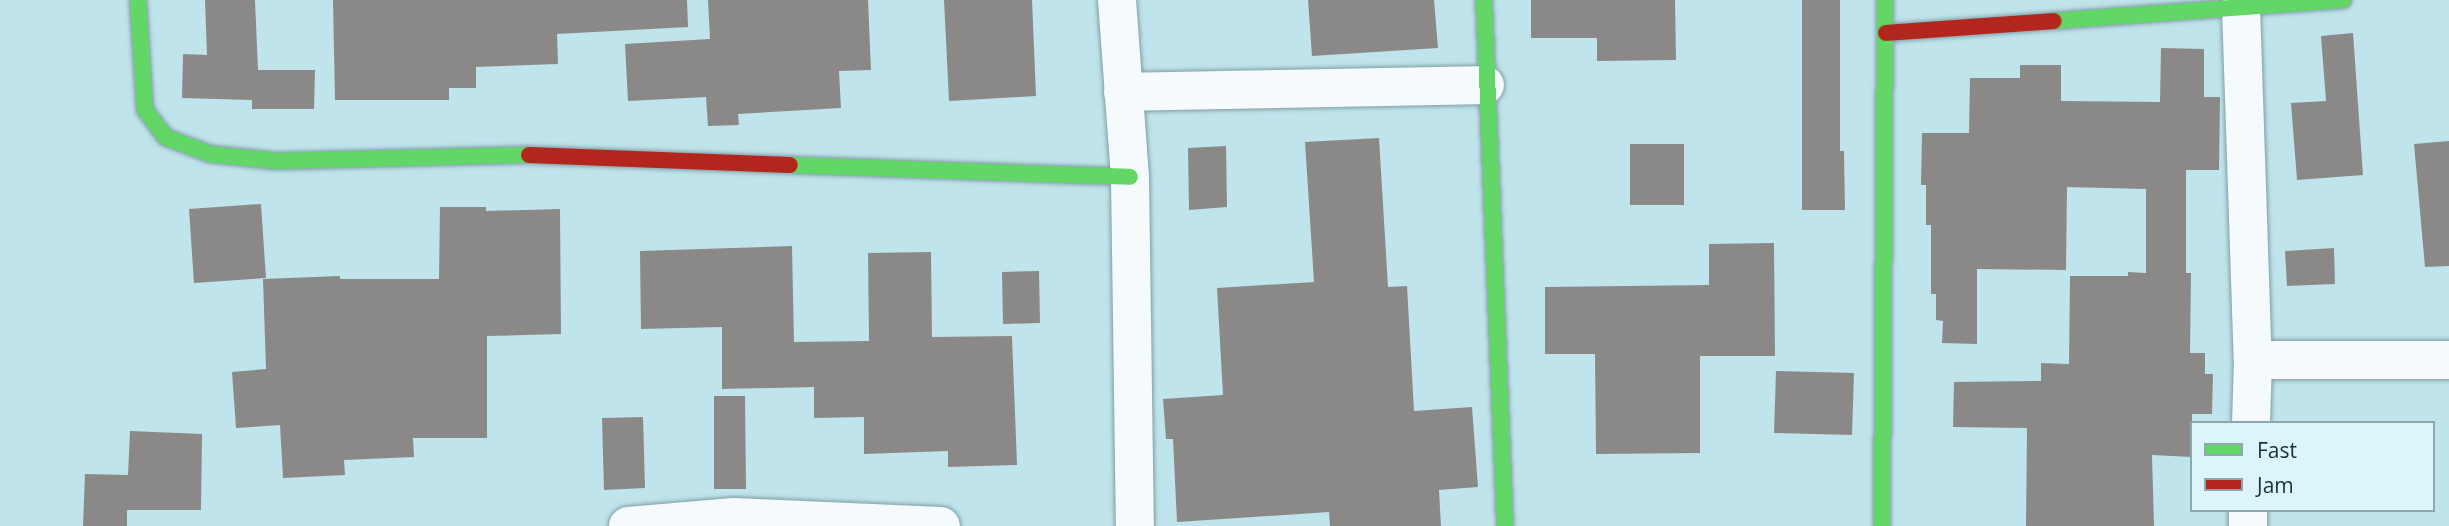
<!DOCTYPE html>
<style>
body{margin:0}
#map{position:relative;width:2449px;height:526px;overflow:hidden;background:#bfe4ec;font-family:"Open Sans",sans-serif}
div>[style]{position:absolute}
.building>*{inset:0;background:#8b8988}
.roads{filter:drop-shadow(0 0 2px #819ea4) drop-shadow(0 0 2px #819ea4)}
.street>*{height:38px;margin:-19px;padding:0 19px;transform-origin:19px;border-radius:19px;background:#f5fbfc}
.fast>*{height:16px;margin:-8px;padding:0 8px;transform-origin:8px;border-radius:8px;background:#63d668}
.jam>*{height:16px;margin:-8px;padding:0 8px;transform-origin:8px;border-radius:8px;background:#b3261e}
span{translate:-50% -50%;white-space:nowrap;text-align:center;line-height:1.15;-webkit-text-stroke:7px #dcf5fb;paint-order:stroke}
.legend{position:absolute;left:2190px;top:421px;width:245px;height:91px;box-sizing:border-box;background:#dcf5fb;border:2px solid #8da7ad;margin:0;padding:9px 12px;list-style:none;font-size:21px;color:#173238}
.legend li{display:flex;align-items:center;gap:14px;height:35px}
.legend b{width:35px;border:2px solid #8da7ad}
</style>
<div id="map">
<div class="building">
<div style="clip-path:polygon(205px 0,255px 0,258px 70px,315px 70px,314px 109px,252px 109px,252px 100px,182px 98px,183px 54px,207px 55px)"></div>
<div style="clip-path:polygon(333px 0,687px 0,688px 27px,557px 34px,558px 64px,476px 67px,476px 88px,449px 88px,449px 100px,335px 100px)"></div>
<div style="clip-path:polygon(708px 0,868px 0,871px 70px,839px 71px,841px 108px,738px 114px,739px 125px,708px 126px,706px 97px,628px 101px,625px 44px,710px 39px)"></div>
<div style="clip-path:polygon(944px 0,1032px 0,1036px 96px,949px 101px)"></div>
<div style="clip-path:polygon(1308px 0,1434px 0,1438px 48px,1312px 56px)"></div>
<div style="clip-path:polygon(1531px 0,1675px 0,1676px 60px,1597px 61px,1597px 38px,1531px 38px)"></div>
<div style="clip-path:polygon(1802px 0,1840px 0,1840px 151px,1844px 151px,1845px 210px,1802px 210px)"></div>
<div style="clip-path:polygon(2353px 33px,2363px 175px,2297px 180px,2291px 103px,2326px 101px,2321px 36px)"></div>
<div style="clip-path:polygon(2161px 48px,2204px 49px,2204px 97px,2220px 97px,2219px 170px,2186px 170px,2186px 273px,2191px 273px,2190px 353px,2205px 353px,2205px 374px,2213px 374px,2212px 414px,2192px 414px,2192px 457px,2152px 455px,2154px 526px,2026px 526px,2027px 428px,1953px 427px,1954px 382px,2041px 381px,2041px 363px,2069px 364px,2070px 276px,2128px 276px,2128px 272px,2146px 273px,2146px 189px,2067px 187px,2066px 270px,1977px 269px,1977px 344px,1942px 343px,1943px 321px,1936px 320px,1936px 294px,1931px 294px,1931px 225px,1926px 225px,1926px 185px,1921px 185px,1922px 133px,1969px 133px,1970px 78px,2020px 78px,2020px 65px,2061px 65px,2061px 101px,2160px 102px)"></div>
<div style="clip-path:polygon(1379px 138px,1388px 287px,1407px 286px,1414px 411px,1472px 407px,1478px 487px,1439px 490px,1441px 526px,1330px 526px,1329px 512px,1177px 522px,1173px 439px,1166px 439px,1163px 399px,1223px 395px,1217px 288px,1314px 282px,1305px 142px)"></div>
<div style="clip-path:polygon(2449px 141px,2449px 266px,2425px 267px,2414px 144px)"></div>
<div style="clip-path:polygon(1630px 144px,1684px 144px,1684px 205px,1630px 205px)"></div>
<div style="clip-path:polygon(1226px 146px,1227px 207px,1189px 210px,1188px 148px)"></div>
<div style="clip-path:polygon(261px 204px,266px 278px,194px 283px,189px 209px)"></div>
<div style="clip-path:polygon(440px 207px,486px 207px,486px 211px,560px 209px,561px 334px,487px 336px,487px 438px,413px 438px,414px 457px,344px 460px,345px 475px,283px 478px,280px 425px,236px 428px,232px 372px,266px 369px,263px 279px,340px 276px,340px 279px,439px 279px)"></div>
<div style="clip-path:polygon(1774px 243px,1775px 356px,1700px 356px,1700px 453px,1596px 454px,1595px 354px,1545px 354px,1545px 287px,1709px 285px,1709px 244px)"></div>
<div style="clip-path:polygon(792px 246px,794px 342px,869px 341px,868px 253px,931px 252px,932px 337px,1012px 336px,1017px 465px,948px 467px,948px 451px,864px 454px,864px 417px,814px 418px,814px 387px,722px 389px,722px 327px,641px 329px,640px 251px)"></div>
<div style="clip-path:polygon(2334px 248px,2335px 284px,2287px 286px,2285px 251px)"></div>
<div style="clip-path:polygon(1039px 271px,1040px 323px,1003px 324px,1002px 272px)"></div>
<div style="clip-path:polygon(1776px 371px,1854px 373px,1852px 435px,1774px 433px)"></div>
<div style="clip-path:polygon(714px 396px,745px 396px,746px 489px,714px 489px)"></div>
<div style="clip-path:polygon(643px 417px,645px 488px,604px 490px,602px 418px)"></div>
<div style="clip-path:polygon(130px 431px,202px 434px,201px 510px,127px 510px,127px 526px,83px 526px,85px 474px,128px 475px)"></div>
</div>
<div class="roads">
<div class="street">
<div style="left:1117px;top:0;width:177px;rotate:85.8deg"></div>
<div style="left:1130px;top:177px;width:349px;rotate:89.2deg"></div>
<div style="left:2241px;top:7px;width:353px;rotate:88.1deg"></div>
<div style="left:2253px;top:360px;width:63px;rotate:91.8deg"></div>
<div style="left:1123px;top:92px;width:362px;rotate:-1.1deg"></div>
<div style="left:2253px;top:360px;width:196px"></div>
<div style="left:628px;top:526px;width:106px;rotate:-4.9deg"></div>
<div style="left:734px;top:517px;width:207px;rotate:2.5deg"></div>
<div style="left:2248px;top:526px;width:16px;rotate:-90deg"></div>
</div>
<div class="fast">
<div style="left:138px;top:0;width:110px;rotate:86.4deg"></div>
<div style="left:145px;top:110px;width:34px;rotate:53deg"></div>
<div style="left:165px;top:137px;width:48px;rotate:20.7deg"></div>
<div style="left:210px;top:154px;width:66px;rotate:6.1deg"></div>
<div style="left:276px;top:161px;width:253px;rotate:-1.4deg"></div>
<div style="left:1484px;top:0;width:526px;rotate:87.71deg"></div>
<div style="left:2054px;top:21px;width:290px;rotate:-4.2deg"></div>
<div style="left:790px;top:165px;width:340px;rotate:2deg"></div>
<div style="left:1882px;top:526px;width:526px;rotate:-89.67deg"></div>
</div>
<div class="jam">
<div style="left:1886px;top:33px;width:168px;rotate:-4.1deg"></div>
<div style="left:529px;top:155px;width:261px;rotate:2.2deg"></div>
</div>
</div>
<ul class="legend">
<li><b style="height:9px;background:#63d668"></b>Fast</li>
<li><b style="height:9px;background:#b3261e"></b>Jam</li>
</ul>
</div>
